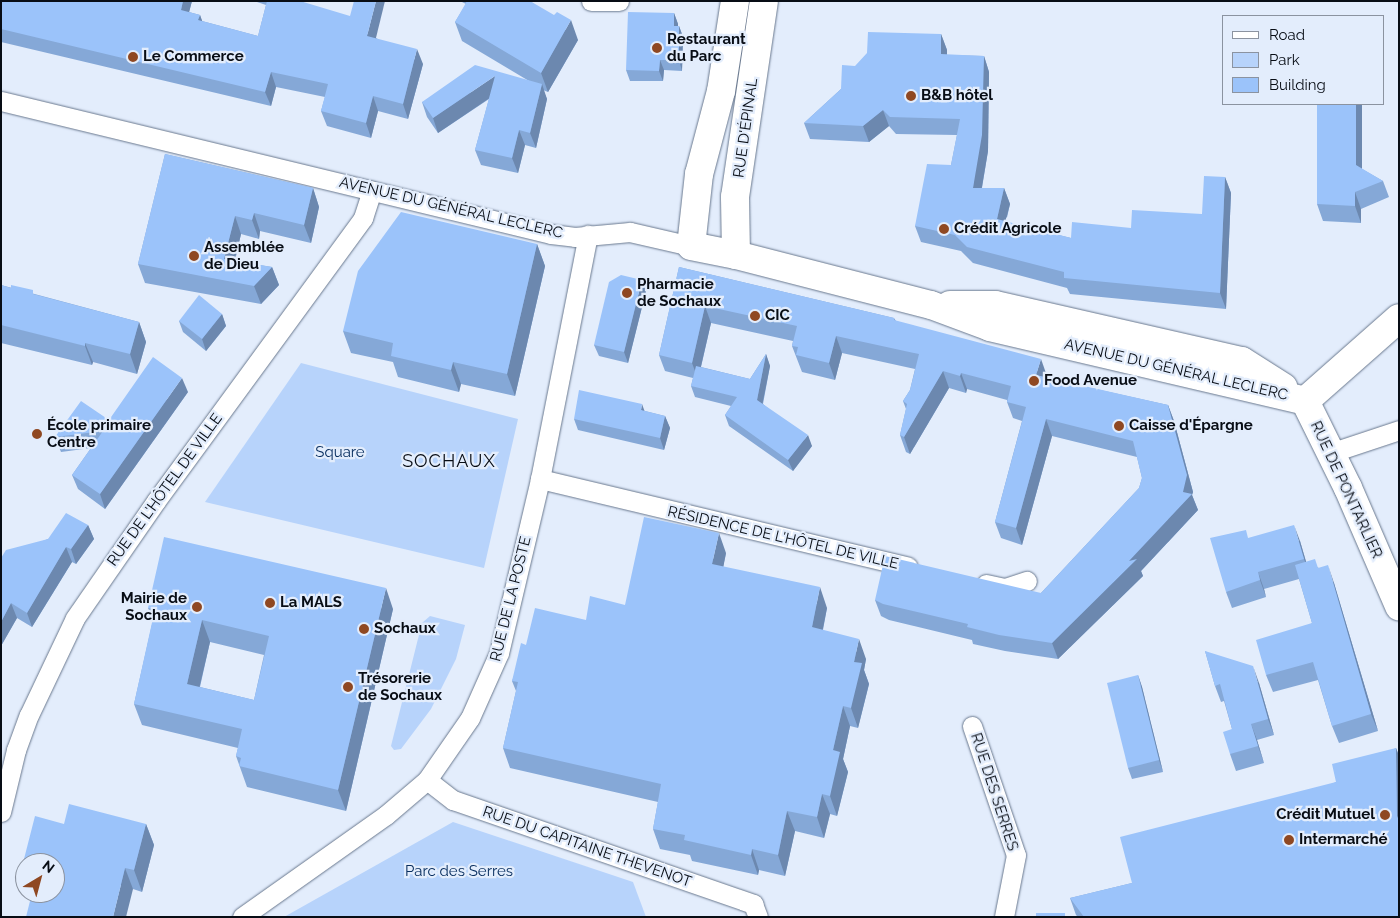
<!DOCTYPE html>
<meta charset="utf-8">
<style>
body{margin:0}
#map{position:relative;width:1400px;height:918px;overflow:hidden;background:#e3edfc;font-family:Raleway,sans-serif}
div>[style]{position:absolute}
.green>*{inset:0;background:#b7d3fb}
.roads{filter:drop-shadow(0 0 1px #69788e) drop-shadow(0 0 1px #69788e)}
.street>*{height:19px;margin:-9.5px;padding:0 9.5px;transform-origin:9.5px;border-radius:9.5px;background:#fff}
.secondary>*{height:28px;margin:-14px;padding:0 14px;transform-origin:14px;border-radius:14px;background:#fff}
.primary>*{height:28px;margin:-14px;padding:0 14px;transform-origin:14px;border-radius:14px;background:#fff}
.wall>*{inset:0;background:#85a8d7}
.shaded-wall>*{inset:0;background:#6c88af}
.building>*{inset:0;background:#9bc3fa}
.dots>*{width:14px;height:14px;translate:-50% -50%;box-sizing:border-box;border:2px solid #e3edfc;border-radius:50%}
span{translate:-50% -50%;white-space:nowrap;text-align:center;line-height:1.15;-webkit-text-stroke:4.5px #e3edfc;paint-order:stroke}
.poi-label{font-size:15px;color:#080d15;font-weight:700}
.left{translate:0 -50%;text-align:left}
.right{translate:-100% -50%;text-align:right}
.street-label{font-size:15px;color:#080d15}
.park-label{font-size:15px;color:#092f60}
.quarter-label{font-size:18px;color:#080d15;letter-spacing:1px}
.frame{position:absolute;inset:0;border:2px solid #080d15;pointer-events:none}
.legend{position:absolute;left:1222px;top:15px;width:162px;height:90px;box-sizing:border-box;background:#e3edfc;border:1px solid #8b93a0;margin:0;padding:6px 9px;list-style:none;font-size:15px;color:#080d15}
.legend li{display:flex;align-items:center;gap:10px;height:25px}
.legend b{width:25px;border:1px solid #8b93a0}
.north{position:absolute;left:15px;top:853px;width:50px;height:50px;box-sizing:border-box;background:#e3edfc;border:1px solid #8b93a0;border-radius:50%;rotate:37deg;font-size:14px;font-weight:700;line-height:20px;text-align:center;color:#080d15}
.north::after{content:'';display:block;margin:auto;width:18px;height:22px;background:#8f4822;clip-path:polygon(50% 0,100% 100%,50% 72%,0 100%)}
</style>
<div id="map">
<div class="green">
<div style="clip-path:polygon(301px 363px,518px 419px,484px 568px,205px 502px)"></div>
<div style="clip-path:polygon(430px 616px,465px 625px,456px 659px,431px 709px,401px 749px,394px 750px,391px 746px,422px 623px)"></div>
<div style="clip-path:polygon(453px 822px,633px 882px,646px 917px,284px 917px)"></div>
</div>
<div class="roads">
<div class="street">
<div style="left:591px;top:1px;width:28px"></div>
<div style="left:1px;top:101px;width:566px;rotate:13.59deg"></div>
<div style="left:551px;top:234px;width:24px;rotate:7deg"></div>
<div style="left:575px;top:237px;width:55px;rotate:-5.2deg"></div>
<div style="left:630px;top:232px;width:63px;rotate:12.9deg"></div>
<div style="left:1330px;top:453px;width:73px;rotate:-18.4deg"></div>
<div style="left:540px;top:479px;width:378px;rotate:13.4deg"></div>
<div style="left:986px;top:584px;width:19px;rotate:12deg"></div>
<div style="left:1005px;top:588px;width:23px;rotate:-18deg"></div>
<div style="left:972px;top:726px;width:136px;rotate:71.2deg"></div>
<div style="left:1016px;top:855px;width:63px;rotate:101deg"></div>
<div style="left:427px;top:780px;width:33px;rotate:38deg"></div>
<div style="left:453px;top:800px;width:318px;rotate:19.1deg"></div>
<div style="left:753px;top:904px;width:14px;rotate:69deg"></div>
<div style="left:1px;top:812px;width:64px;rotate:-76.4deg"></div>
<div style="left:16px;top:750px;width:37px;rotate:-70deg"></div>
<div style="left:29px;top:715px;width:107px;rotate:-64.6deg"></div>
<div style="left:75px;top:618px;width:142px;rotate:-55.3deg"></div>
<div style="left:156px;top:501px;width:351px;rotate:-53.8deg"></div>
<div style="left:363px;top:218px;width:29px;rotate:-72deg"></div>
<div style="left:242px;top:917px;width:176px;rotate:-35.3deg"></div>
<div style="left:386px;top:815px;width:54px;rotate:-40.5deg"></div>
<div style="left:427px;top:780px;width:75px;rotate:-55.3deg"></div>
<div style="left:470px;top:718px;width:71px;rotate:-66deg"></div>
<div style="left:499px;top:653px;width:179px;rotate:-76.7deg"></div>
<div style="left:540px;top:479px;width:249px;rotate:-78.9deg"></div>
</div>
<div class="secondary">
<div style="left:1305px;top:401px;width:125px;rotate:-41.4deg"></div>
</div>
<div class="primary">
<div style="left:735px;top:1px;width:91px;rotate:98.8deg"></div>
<div style="left:721px;top:91px;width:86px;rotate:104.8deg"></div>
<div style="left:699px;top:174px;width:72px;rotate:96.3deg"></div>
<div style="left:691px;top:246px;width:46px;rotate:11.3deg"></div>
<div style="left:736px;top:255px;width:201px;rotate:14.4deg"></div>
<div style="left:931px;top:305px;width:63px;rotate:20.4deg"></div>
<div style="left:990px;top:327px;width:324px;rotate:13.2deg"></div>
<div style="left:736px;top:255px;width:58px;rotate:-91deg"></div>
<div style="left:735px;top:197px;width:198px;rotate:-81.6deg"></div>
<div style="left:950px;top:305px;width:45px"></div>
<div style="left:995px;top:305px;width:253px;rotate:12.8deg"></div>
<div style="left:1242px;top:361px;width:49px;rotate:32.4deg"></div>
<div style="left:1305px;top:401px;width:97px;rotate:63.7deg"></div>
<div style="left:1348px;top:488px;width:129px;rotate:66.6deg"></div>
</div>
</div>
<div class="wall">
<div style="clip-path:polygon(1px 1px,192px 1px,189px 12px,200px 15px,202px 21px,258px 36px,266px 5px,254px 1px,300px 1px,376px 38px,423px 64px,408px 119px,378px 111px,371px 138px,327px 126px,321px 111px,325px 97px,276px 87px,271px 106px,1px 42px)"></div>
<div style="clip-path:polygon(460px 1px,530px 1px,578px 40px,548px 92px,543px 90px,547px 99px,536px 148px,525px 145px,518px 173px,481px 165px,475px 150px,489px 99px,438px 133px,427px 117px,422px 102px,529px 81px,462px 41px,455px 22px,466px 4px)"></div>
<div style="clip-path:polygon(674px 13px,678px 24px,678px 26px,679px 26px,683px 37px,682px 71px,664px 70px,663px 81px,630px 81px,626px 70px)"></div>
<div style="clip-path:polygon(941px 34px,947px 50px,947px 55px,984px 56px,989px 72px,988px 151px,982px 188px,1004px 188px,1010px 204px,1006px 222px,1071px 238px,1131px 228px,1202px 214px,1225px 177px,1231px 193px,1226px 309px,1070px 294px,1067px 288px,973px 263px,961px 251px,921px 242px,915px 226px,951px 165px,957px 135px,896px 134px,889px 126px,869px 142px,810px 139px,804px 123px,841px 89px)"></div>
<div style="clip-path:polygon(1317px 104px,1362px 104px,1362px 169px,1383px 181px,1389px 197px,1361px 209px,1361px 223px,1323px 221px,1317px 204px)"></div>
<div style="clip-path:polygon(165px 154px,313px 188px,319px 207px,311px 243px,260px 231px,259px 239px,241px 234px,235px 261px,272px 267px,279px 285px,261px 304px,145px 283px,138px 264px)"></div>
<div style="clip-path:polygon(537px 244px,545px 266px,515px 396px,461px 384px,459px 392px,398px 377px,393px 362px,351px 353px,343px 331px)"></div>
<div style="clip-path:polygon(679px 267px,894px 318px,896px 321px,1047px 376px,1046px 378px,1168px 405px,1174px 421px,1193px 492px,1192px 495px,1198px 510px,1141px 571px,1143px 576px,1058px 659px,1005px 651px,973px 644px,972px 640px,889px 620px,881px 616px,875px 600px,1041px 593px,1139px 488px,1142px 478px,1137px 457px,1052px 436px,1022px 545px,1001px 538px,995px 522px,1022px 421px,1013px 418px,1007px 402px,1007px 400px,967px 389px,966px 393px,949px 388px,910px 454px,906px 452px,900px 435px,906px 409px,903px 401px,910px 390px,915px 369px,842px 353px,835px 380px,802px 372px,792px 346px,793px 341px,711px 323px,701px 367px,750px 379px,766px 354px,770px 366px,763px 404px,812px 446px,793px 471px,729px 426px,725px 415px,731px 406px,695px 397px,691px 386px,693px 378px,665px 371px,659px 355px)"></div>
<div style="clip-path:polygon(1px 285px,139px 322px,146px 342px,137px 374px,93px 362px,92px 365px,1px 343px)"></div>
<div style="clip-path:polygon(646px 291px,628px 363px,599px 356px,594px 345px)"></div>
<div style="clip-path:polygon(222px 314px,226px 326px,206px 351px,183px 332px,179px 321px)"></div>
<div style="clip-path:polygon(188px 392px,105px 509px,78px 489px,72px 475px,91px 448px,61px 452px,55px 437px,109px 420px)"></div>
<div style="clip-path:polygon(645px 411px,665px 416px,670px 428px,664px 450px,578px 430px,574px 419px)"></div>
<div style="clip-path:polygon(88px 525px,94px 539px,76px 564px,72px 562px,32px 627px,17px 618px,1px 646px,1px 558px,48px 539px)"></div>
<div style="clip-path:polygon(1249px 538px,1300px 541px,1306px 562px,1319px 568px,1334px 583px,1378px 731px,1339px 743px,1332px 726px,1318px 680px,1273px 692px,1266px 675px,1312px 623px,1299px 579px,1264px 589px,1266px 597px,1232px 608px,1226px 592px)"></div>
<div style="clip-path:polygon(726px 553px,723px 567px,827px 608px,823px 630px,866px 659px,864px 670px,869px 684px,858px 728px,850px 726px,843px 759px,848px 772px,837px 816px,830px 814px,824px 838px,795px 831px,785px 876px,759px 870px,758px 875px,692px 861px,690px 855px,660px 849px,653px 829px,658px 802px,510px 768px,503px 748px,516px 691px,512px 681px,526px 645px,586px 620px,625px 605px)"></div>
<div style="clip-path:polygon(evenodd,148px 608px,393px 609px,346px 811px,247px 787px,236px 756px,238px 748px,142px 725px,134px 704px,153px 620px,148px 608px,210px 642px,264px 655px,254px 700px,200px 687px,210px 642px)"></div>
<div style="clip-path:polygon(1205px 651px,1259px 683px,1274px 735px,1257px 740px,1264px 763px,1236px 771px,1230px 754px,1232px 729px,1224px 701px,1221px 702px,1215px 686px)"></div>
<div style="clip-path:polygon(1138px 675px,1142px 687px,1163px 772px,1132px 779px,1128px 768px)"></div>
<div style="clip-path:polygon(1396px 748px,1399px 756px,1399px 917px,1078px 917px,1076px 915px,1070px 898px,1132px 883px,1336px 782px)"></div>
<div style="clip-path:polygon(64px 824px,146px 824px,154px 845px,142px 892px,55px 863px,26px 863px,24px 859px)"></div>
</div>
<div class="shaded-wall">
<div style="clip-path:polygon(183px 1px,192px 1px,186px 24px,181px 10px)"></div>
<div style="clip-path:polygon(376px 1px,385px 1px,373px 50px,367px 36px)"></div>
<div style="clip-path:polygon(674px 13px,678px 24px,678px 37px,674px 26px)"></div>
<div style="clip-path:polygon(200px 15px,205px 29px,198px 20px)"></div>
<div style="clip-path:polygon(571px 20px,578px 40px,548px 92px,541px 73px)"></div>
<div style="clip-path:polygon(679px 26px,683px 37px,682px 71px,679px 60px)"></div>
<div style="clip-path:polygon(941px 34px,947px 50px,947px 70px,941px 54px)"></div>
<div style="clip-path:polygon(417px 49px,423px 64px,408px 119px,403px 104px)"></div>
<div style="clip-path:polygon(984px 56px,989px 72px,988px 151px,979px 204px,973px 188px)"></div>
<div style="clip-path:polygon(660px 60px,664px 70px,663px 81px,659px 71px)"></div>
<div style="clip-path:polygon(271px 72px,276px 87px,271px 106px,265px 92px)"></div>
<div style="clip-path:polygon(495px 76px,500px 91px,438px 133px,433px 118px)"></div>
<div style="clip-path:polygon(542px 84px,547px 99px,536px 148px,530px 133px)"></div>
<div style="clip-path:polygon(373px 96px,378px 111px,371px 138px,366px 123px)"></div>
<div style="clip-path:polygon(1356px 104px,1362px 104px,1362px 182px,1356px 165px)"></div>
<div style="clip-path:polygon(883px 110px,889px 126px,869px 142px,863px 126px)"></div>
<div style="clip-path:polygon(519px 130px,525px 145px,518px 173px,512px 158px)"></div>
<div style="clip-path:polygon(1225px 177px,1231px 193px,1226px 309px,1220px 293px)"></div>
<div style="clip-path:polygon(313px 188px,319px 207px,311px 243px,304px 225px)"></div>
<div style="clip-path:polygon(1004px 188px,1010px 204px,1002px 235px,997px 219px)"></div>
<div style="clip-path:polygon(1355px 192px,1361px 209px,1361px 223px,1355px 206px)"></div>
<div style="clip-path:polygon(254px 213px,260px 231px,259px 239px,252px 220px)"></div>
<div style="clip-path:polygon(235px 216px,241px 234px,231px 277px,224px 259px)"></div>
<div style="clip-path:polygon(537px 244px,545px 266px,515px 396px,507px 374px)"></div>
<div style="clip-path:polygon(272px 267px,279px 285px,261px 304px,254px 286px)"></div>
<div style="clip-path:polygon(642px 280px,646px 291px,628px 363px,624px 352px)"></div>
<div style="clip-path:polygon(705px 306px,711px 323px,698px 379px,692px 363px)"></div>
<div style="clip-path:polygon(222px 314px,226px 326px,206px 351px,202px 339px)"></div>
<div style="clip-path:polygon(139px 322px,146px 342px,137px 374px,130px 354px)"></div>
<div style="clip-path:polygon(836px 336px,842px 353px,835px 380px,829px 363px)"></div>
<div style="clip-path:polygon(85px 343px,93px 362px,92px 365px,85px 346px)"></div>
<div style="clip-path:polygon(766px 354px,770px 366px,761px 411px,757px 400px)"></div>
<div style="clip-path:polygon(1041px 359px,1047px 376px,1042px 392px,1036px 375px)"></div>
<div style="clip-path:polygon(453px 362px,461px 384px,459px 392px,451px 370px)"></div>
<div style="clip-path:polygon(943px 371px,949px 388px,910px 454px,904px 437px)"></div>
<div style="clip-path:polygon(961px 373px,967px 389px,966px 393px,960px 376px)"></div>
<div style="clip-path:polygon(182px 378px,188px 392px,105px 509px,100px 494px)"></div>
<div style="clip-path:polygon(642px 404px,646px 415px,641px 410px)"></div>
<div style="clip-path:polygon(1168px 405px,1174px 421px,1193px 492px,1192px 495px,1198px 510px,1141px 571px,1143px 576px,1058px 659px,1052px 643px,1129px 561px)"></div>
<div style="clip-path:polygon(665px 416px,670px 428px,664px 450px,660px 438px)"></div>
<div style="clip-path:polygon(1046px 419px,1052px 436px,1022px 545px,1016px 528px)"></div>
<div style="clip-path:polygon(808px 435px,812px 446px,793px 471px,788px 460px)"></div>
<div style="clip-path:polygon(88px 525px,94px 539px,76px 564px,71px 549px)"></div>
<div style="clip-path:polygon(1294px 525px,1300px 541px,1310px 575px,1304px 559px)"></div>
<div style="clip-path:polygon(719px 533px,726px 553px,720px 584px,712px 564px)"></div>
<div style="clip-path:polygon(66px 547px,72px 562px,32px 627px,27px 613px)"></div>
<div style="clip-path:polygon(1328px 565px,1334px 583px,1378px 731px,1371px 714px)"></div>
<div style="clip-path:polygon(1258px 572px,1264px 589px,1266px 597px,1260px 580px)"></div>
<div style="clip-path:polygon(820px 587px,827px 608px,819px 648px,812px 627px)"></div>
<div style="clip-path:polygon(386px 588px,393px 609px,346px 811px,338px 790px)"></div>
<div style="clip-path:polygon(11px 603px,17px 618px,1px 646px,1px 622px)"></div>
<div style="clip-path:polygon(202px 620px,210px 642px,195px 706px,187px 684px)"></div>
<div style="clip-path:polygon(859px 639px,866px 659px,864px 670px,869px 684px,858px 728px,851px 708px,854px 662px)"></div>
<div style="clip-path:polygon(1253px 666px,1259px 683px,1274px 735px,1268px 719px)"></div>
<div style="clip-path:polygon(1138px 675px,1142px 687px,1163px 772px,1159px 760px)"></div>
<div style="clip-path:polygon(843px 706px,850px 726px,843px 759px,848px 772px,837px 816px,830px 796px,833px 750px)"></div>
<div style="clip-path:polygon(1251px 724px,1257px 740px,1264px 763px,1258px 746px)"></div>
<div style="clip-path:polygon(1396px 748px,1399px 756px,1399px 821px,1397px 816px)"></div>
<div style="clip-path:polygon(822px 794px,830px 814px,824px 838px,817px 817px)"></div>
<div style="clip-path:polygon(787px 811px,795px 831px,785px 876px,778px 855px)"></div>
<div style="clip-path:polygon(146px 824px,154px 845px,142px 892px,134px 870px)"></div>
<div style="clip-path:polygon(752px 849px,759px 870px,758px 875px,751px 855px)"></div>
<div style="clip-path:polygon(125px 868px,133px 889px,126px 917px,113px 917px)"></div>
</div>
<div class="building">
<div style="clip-path:polygon(1px 1px,183px 1px,181px 10px,200px 15px,198px 20px,258px 36px,267px 1px,300px 1px,350px 16px,354px 1px,376px 1px,367px 36px,417px 49px,403px 104px,373px 96px,366px 123px,321px 111px,328px 84px,271px 72px,265px 92px,1px 29px)"></div>
<div style="clip-path:polygon(467px 1px,530px 1px,554px 15px,557px 12px,571px 20px,541px 73px,455px 22px)"></div>
<div style="clip-path:polygon(628px 12px,674px 13px,674px 26px,679px 26px,679px 60px,660px 60px,659px 71px,626px 70px)"></div>
<div style="clip-path:polygon(868px 32px,941px 34px,941px 54px,984px 56px,982px 135px,973px 188px,1004px 188px,997px 219px,1071px 238px,1072px 222px,1131px 228px,1132px 210px,1202px 214px,1204px 176px,1225px 177px,1220px 293px,1064px 278px,1064px 272px,967px 247px,955px 235px,915px 226px,927px 164px,951px 165px,960px 119px,890px 117px,883px 110px,863px 126px,804px 123px,841px 89px,842px 65px,855px 66px,867px 53px)"></div>
<div style="clip-path:polygon(475px 65px,542px 84px,530px 133px,519px 130px,512px 158px,475px 150px,495px 76px,433px 118px,422px 102px)"></div>
<div style="clip-path:polygon(1317px 104px,1356px 104px,1356px 165px,1383px 181px,1355px 192px,1355px 206px,1317px 204px)"></div>
<div style="clip-path:polygon(165px 154px,313px 188px,304px 225px,254px 213px,252px 220px,235px 216px,224px 259px,272px 267px,254px 286px,138px 264px)"></div>
<div style="clip-path:polygon(401px 212px,537px 244px,507px 374px,453px 362px,451px 370px,391px 356px,393px 343px,343px 331px,358px 271px)"></div>
<div style="clip-path:polygon(679px 267px,894px 318px,894px 320px,1041px 359px,1036px 375px,1168px 405px,1187px 475px,1183px 492px,1192px 494px,1129px 561px,1137px 559px,1052px 643px,999px 635px,967px 627px,968px 624px,883px 604px,875px 600px,885px 556px,1041px 593px,1139px 488px,1142px 478px,1133px 441px,1046px 419px,1016px 528px,995px 522px,1026px 407px,1007px 402px,1011px 386px,961px 373px,960px 376px,943px 371px,904px 437px,900px 435px,907px 404px,903px 401px,910px 390px,919px 354px,836px 336px,829px 363px,796px 355px,798px 347px,792px 346px,797px 326px,705px 306px,692px 363px,659px 355px)"></div>
<div style="clip-path:polygon(621px 275px,642px 280px,624px 352px,594px 345px,609px 282px)"></div>
<div style="clip-path:polygon(1px 285px,11px 288px,11px 285px,33px 290px,33px 294px,139px 322px,130px 354px,85px 343px,85px 346px,1px 325px)"></div>
<div style="clip-path:polygon(199px 295px,222px 314px,202px 339px,179px 321px)"></div>
<div style="clip-path:polygon(766px 354px,757px 400px,808px 435px,788px 460px,725px 415px,737px 397px,691px 386px,696px 366px,750px 379px)"></div>
<div style="clip-path:polygon(153px 357px,182px 378px,100px 494px,72px 475px,103px 431px,55px 437px,81px 401px,109px 420px)"></div>
<div style="clip-path:polygon(579px 390px,642px 404px,641px 410px,665px 416px,660px 438px,574px 419px)"></div>
<div style="clip-path:polygon(66px 513px,88px 525px,71px 549px,66px 547px,27px 613px,11px 603px,1px 622px,1px 558px,6px 550px,48px 539px)"></div>
<div style="clip-path:polygon(644px 517px,719px 533px,712px 564px,820px 587px,812px 627px,859px 639px,854px 662px,862px 663px,851px 708px,843px 706px,833px 750px,840px 752px,830px 796px,822px 794px,817px 817px,787px 811px,778px 855px,752px 849px,751px 855px,684px 840px,685px 835px,653px 829px,661px 784px,503px 748px,518px 682px,512px 681px,521px 643px,526px 645px,535px 608px,586px 620px,590px 596px,625px 605px)"></div>
<div style="clip-path:polygon(1294px 525px,1304px 559px,1258px 572px,1260px 580px,1226px 592px,1210px 538px,1246px 530px,1248px 538px)"></div>
<div style="clip-path:polygon(evenodd,164px 537px,386px 588px,338px 790px,239px 766px,241px 758px,236px 756px,242px 729px,134px 704px,155px 609px,148px 608px,164px 537px,202px 620px,269px 636px,254px 700px,187px 684px,202px 620px)"></div>
<div style="clip-path:polygon(1315px 559px,1318px 568px,1328px 565px,1371px 714px,1332px 726px,1313px 662px,1266px 675px,1256px 640px,1312px 623px,1295px 565px)"></div>
<div style="clip-path:polygon(1205px 651px,1253px 666px,1268px 719px,1251px 724px,1258px 746px,1230px 754px,1223px 732px,1232px 729px,1220px 684px,1215px 686px)"></div>
<div style="clip-path:polygon(1138px 675px,1159px 760px,1128px 768px,1107px 683px)"></div>
<div style="clip-path:polygon(1396px 748px,1397px 816px,1399px 821px,1399px 917px,1084px 917px,1070px 898px,1132px 883px,1120px 837px,1336px 782px,1332px 764px)"></div>
<div style="clip-path:polygon(69px 804px,146px 824px,134px 870px,125px 868px,113px 917px,26px 917px,32px 893px,55px 893px,55px 863px,39px 863px,40px 862px,24px 859px,35px 816px,64px 824px)"></div>
<div style="clip-path:polygon(1036px 913px,1065px 913px,1065px 917px,1036px 917px)"></div>
</div>
<div class="dots">
<div style="left:657px;top:48px;background:#8f4822"></div>
<div style="left:133px;top:57px;background:#8f4822"></div>
<div style="left:911px;top:96px;background:#8f4822"></div>
<div style="left:944px;top:229px;background:#8f4822"></div>
<div style="left:194px;top:256px;background:#8f4822"></div>
<div style="left:627px;top:293px;background:#8f4822"></div>
<div style="left:755px;top:316px;background:#8f4822"></div>
<div style="left:1034px;top:381px;background:#8f4822"></div>
<div style="left:1119px;top:426px;background:#8f4822"></div>
<div style="left:37px;top:434px;background:#8f4822"></div>
<div style="left:270px;top:603px;background:#8f4822"></div>
<div style="left:197px;top:607px;background:#8f4822"></div>
<div style="left:364px;top:629px;background:#8f4822"></div>
<div style="left:348px;top:687px;background:#8f4822"></div>
<div style="left:1385px;top:815px;background:#8f4822"></div>
<div style="left:1289px;top:840px;background:#8f4822"></div>
</div>
<div class="poi-label">
<span class="left" style="left:667px;top:48px">Restaurant<br>du Parc</span>
<span class="left" style="left:143px;top:57px">Le Commerce</span>
<span class="left" style="left:921px;top:96px">B&amp;B hôtel</span>
<span class="left" style="left:954px;top:229px">Crédit Agricole</span>
<span class="left" style="left:204px;top:256px">Assemblée<br>de Dieu</span>
<span class="left" style="left:637px;top:293px">Pharmacie<br>de Sochaux</span>
<span class="left" style="left:765px;top:316px">CIC</span>
<span class="left" style="left:1044px;top:381px">Food Avenue</span>
<span class="left" style="left:47px;top:434px">École primaire<br>Centre</span>
<span class="left" style="left:1129px;top:426px">Caisse d'Épargne</span>
<span class="right" style="left:187px;top:607px">Mairie de<br>Sochaux</span>
<span class="left" style="left:280px;top:603px">La MALS</span>
<span class="left" style="left:374px;top:629px">Sochaux</span>
<span class="left" style="left:358px;top:687px">Trésorerie<br>de Sochaux</span>
<span class="right" style="left:1375px;top:815px">Crédit Mutuel</span>
<span class="left" style="left:1299px;top:840px">Intermarché</span>
</div>
<div class="street-label">
<span style="left:746px;top:128px;rotate:-82deg">RUE D'ÉPINAL</span>
<span style="left:451px;top:208px;rotate:13deg">AVENUE DU GÉNÉRAL LECLERC</span>
<span style="left:1176px;top:370px;rotate:13deg">AVENUE DU GÉNÉRAL LECLERC</span>
<span style="left:165px;top:490px;rotate:-54deg">RUE DE L'HÔTEL DE VILLE</span>
<span style="left:1346px;top:490px;rotate:65deg">RUE DE PONTARLIER</span>
<span style="left:783px;top:538px;rotate:13deg">RÉSIDENCE DE L'HÔTEL DE VILLE</span>
<span style="left:511px;top:599px;rotate:-76deg">RUE DE LA POSTE</span>
<span style="left:994px;top:792px;rotate:72deg">RUE DES SERRES</span>
<span style="left:587px;top:847px;rotate:19deg">RUE DU CAPITAINE THEVENOT</span>
</div>
<div class="park-label">
<span style="left:340px;top:453px">Square</span>
<span style="left:459px;top:872px">Parc des Serres</span>
</div>
<div class="quarter-label">
<span style="left:449px;top:461px">SOCHAUX</span>
</div>
<div class="frame"></div>
<ul class="legend">
<li><b style="height:6px;background:#fff"></b>Road</li>
<li><b style="height:14px;background:#b7d3fb"></b>Park</li>
<li><b style="height:14px;background:#9bc3fa"></b>Building</li>
</ul>
<div class="north">N</div>
</div>
